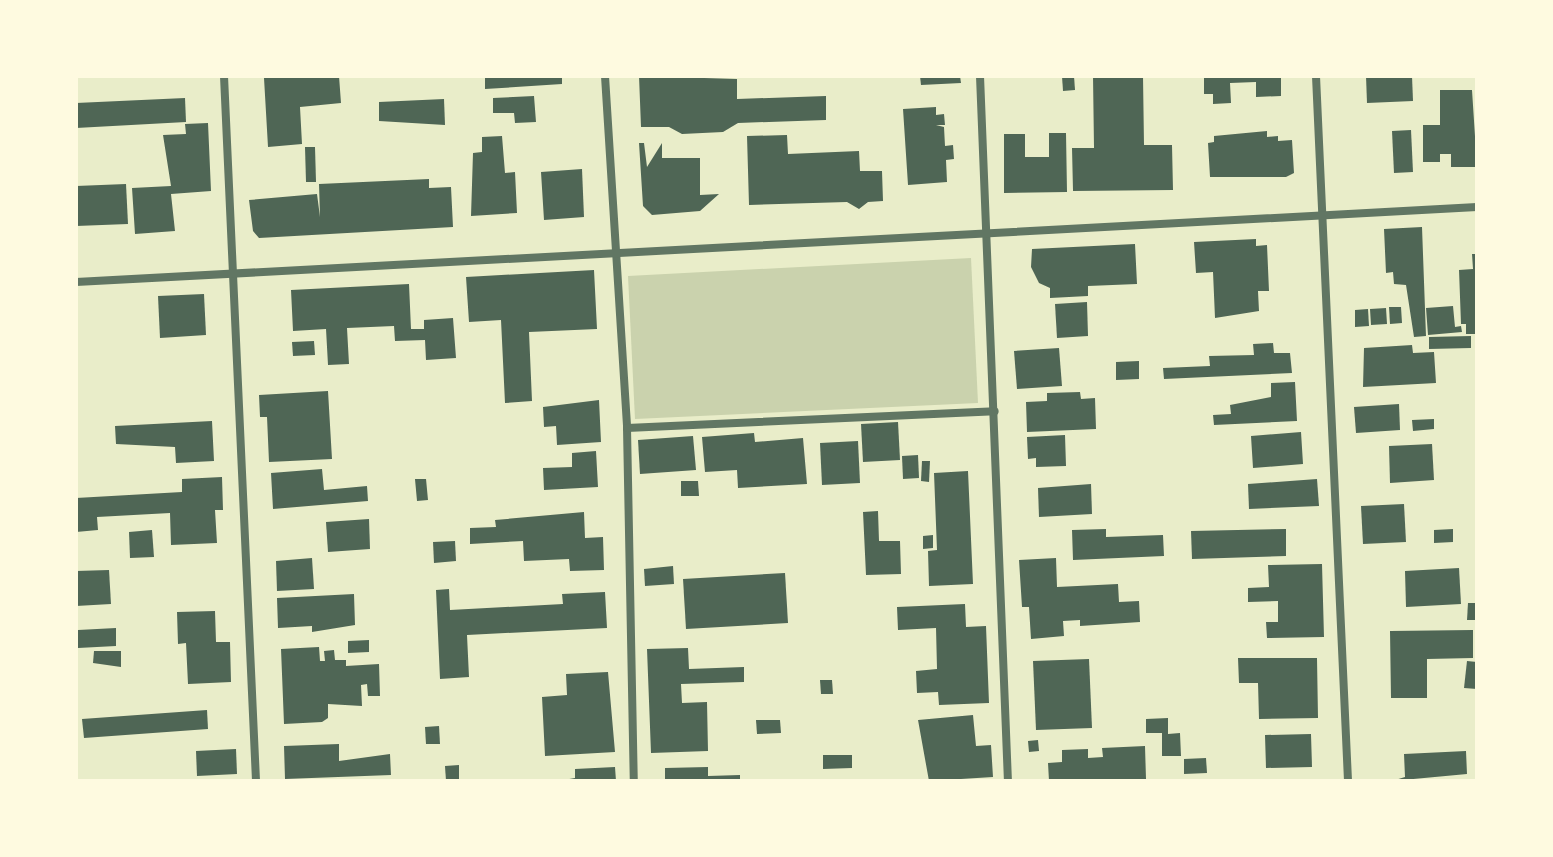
<!DOCTYPE html>
<style>
body{margin:0}
#map{position:relative;width:1553px;height:857px;overflow:hidden;background:#e9edc9;font-family:"Varela Round",sans-serif}
div>[style]{position:absolute}
.green>*{inset:0;background:#cad2ad}
.building>*{inset:0;background:#4f6655}
.minor>*{height:8px;margin:-4px;padding:0 4px;transform-origin:4px;border-radius:4px;background:#617663}
span{translate:-50% -50%;white-space:nowrap;text-align:center;line-height:1.15;-webkit-text-stroke:8px #fefae0;paint-order:stroke}
.frame{position:absolute;inset:0;border:78px solid #fefae0;pointer-events:none}
</style>
<div id="map">
<div class="green">
<div style="clip-path:polygon(971px 258px,978px 403px,635px 419px,628px 276px)"></div>
</div>
<div class="building">
<div style="clip-path:polygon(292px 76px,339px 76px,341px 103px,300px 107px,302px 144px,268px 147px,264px 78px)"></div>
<div style="clip-path:polygon(485px 76px,562px 76px,562px 84px,485px 89px)"></div>
<div style="clip-path:polygon(639px 76px,737px 79px,737px 99px,826px 96px,826px 120px,738px 123px,723px 132px,682px 134px,669px 127px,641px 127px)"></div>
<div style="clip-path:polygon(920px 76px,960px 76px,961px 83px,921px 85px)"></div>
<div style="clip-path:polygon(1062px 76px,1074px 76px,1075px 90px,1063px 91px)"></div>
<div style="clip-path:polygon(1093px 76px,1143px 76px,1144px 145px,1172px 145px,1173px 190px,1073px 191px,1072px 148px,1094px 148px)"></div>
<div style="clip-path:polygon(1204px 76px,1281px 76px,1281px 96px,1256px 97px,1256px 82px,1230px 83px,1231px 103px,1213px 104px,1213px 94px,1204px 94px)"></div>
<div style="clip-path:polygon(1366px 76px,1412px 76px,1413px 101px,1367px 103px)"></div>
<div style="clip-path:polygon(1440px 90px,1472px 90px,1477px 167px,1451px 167px,1451px 154px,1440px 154px,1440px 162px,1423px 162px,1423px 125px,1440px 125px)"></div>
<div style="clip-path:polygon(534px 96px,536px 122px,515px 123px,514px 113px,493px 113px,493px 98px)"></div>
<div style="clip-path:polygon(185px 98px,186px 122px,76px 128px,76px 103px)"></div>
<div style="clip-path:polygon(444px 99px,445px 125px,379px 121px,379px 102px)"></div>
<div style="clip-path:polygon(936px 107px,936px 115px,944px 114px,945px 125px,936px 125px,944px 127px,945px 146px,953px 145px,954px 159px,946px 160px,947px 182px,908px 185px,903px 109px)"></div>
<div style="clip-path:polygon(208px 123px,211px 191px,171px 194px,175px 231px,135px 234px,132px 188px,171px 186px,163px 135px,186px 134px,185px 124px)"></div>
<div style="clip-path:polygon(1411px 130px,1413px 172px,1394px 173px,1392px 131px)"></div>
<div style="clip-path:polygon(1267px 131px,1267px 137px,1278px 136px,1278px 141px,1292px 140px,1294px 173px,1286px 177px,1210px 177px,1208px 143px,1214px 142px,1214px 136px)"></div>
<div style="clip-path:polygon(1049px 133px,1066px 133px,1067px 192px,1004px 193px,1004px 134px,1025px 134px,1025px 157px,1049px 157px)"></div>
<div style="clip-path:polygon(787px 135px,788px 154px,859px 151px,860px 171px,882px 171px,883px 201px,868px 202px,859px 209px,847px 202px,749px 205px,747px 136px)"></div>
<div style="clip-path:polygon(502px 136px,505px 173px,515px 172px,517px 213px,471px 216px,473px 153px,482px 152px,482px 137px)"></div>
<div style="clip-path:polygon(639px 143px,644px 143px,647px 167px,662px 143px,662px 158px,700px 158px,700px 195px,719px 194px,700px 211px,652px 215px,643px 206px)"></div>
<div style="clip-path:polygon(305px 147px,315px 147px,316px 182px,306px 182px)"></div>
<div style="clip-path:polygon(582px 169px,584px 217px,544px 220px,541px 172px)"></div>
<div style="clip-path:polygon(429px 179px,429px 188px,451px 187px,453px 227px,259px 238px,253px 231px,249px 200px,317px 194px,320px 217px,319px 184px)"></div>
<div style="clip-path:polygon(126px 184px,128px 224px,76px 226px,76px 186px)"></div>
<div style="clip-path:polygon(1422px 227px,1426px 336px,1414px 337px,1406px 285px,1394px 284px,1393px 272px,1386px 273px,1384px 229px)"></div>
<div style="clip-path:polygon(1256px 239px,1256px 246px,1267px 245px,1269px 291px,1258px 291px,1259px 311px,1215px 318px,1213px 272px,1196px 273px,1194px 242px)"></div>
<div style="clip-path:polygon(1135px 244px,1137px 284px,1088px 286px,1088px 296px,1050px 298px,1050px 288px,1039px 283px,1031px 267px,1032px 249px)"></div>
<div style="clip-path:polygon(1472px 254px,1477px 254px,1477px 334px,1466px 334px,1466px 324px,1461px 324px,1459px 270px,1473px 269px)"></div>
<div style="clip-path:polygon(594px 270px,597px 329px,529px 332px,532px 401px,505px 403px,501px 320px,469px 322px,466px 277px)"></div>
<div style="clip-path:polygon(409px 284px,411px 329px,424px 329px,424px 320px,453px 318px,456px 358px,426px 360px,425px 340px,395px 341px,394px 326px,347px 328px,349px 364px,328px 365px,326px 329px,293px 331px,291px 290px)"></div>
<div style="clip-path:polygon(204px 294px,206px 335px,160px 338px,158px 296px)"></div>
<div style="clip-path:polygon(1087px 302px,1088px 336px,1057px 338px,1055px 304px)"></div>
<div style="clip-path:polygon(1453px 306px,1455px 327px,1461px 326px,1462px 332px,1428px 335px,1426px 308px)"></div>
<div style="clip-path:polygon(1389px 307px,1401px 307px,1402px 323px,1390px 324px)"></div>
<div style="clip-path:polygon(1386px 308px,1387px 324px,1371px 325px,1370px 309px)"></div>
<div style="clip-path:polygon(1368px 309px,1369px 326px,1355px 327px,1355px 310px)"></div>
<div style="clip-path:polygon(1471px 336px,1471px 348px,1429px 349px,1429px 337px)"></div>
<div style="clip-path:polygon(314px 341px,315px 355px,293px 356px,292px 342px)"></div>
<div style="clip-path:polygon(1273px 343px,1274px 353px,1290px 353px,1292px 373px,1164px 379px,1163px 368px,1210px 366px,1209px 356px,1254px 355px,1253px 344px)"></div>
<div style="clip-path:polygon(1412px 345px,1413px 353px,1434px 352px,1436px 383px,1363px 387px,1364px 348px)"></div>
<div style="clip-path:polygon(1059px 348px,1062px 386px,1017px 389px,1014px 351px)"></div>
<div style="clip-path:polygon(1139px 361px,1139px 379px,1116px 380px,1116px 362px)"></div>
<div style="clip-path:polygon(1295px 382px,1297px 421px,1214px 425px,1213px 415px,1231px 414px,1230px 405px,1271px 397px,1271px 383px)"></div>
<div style="clip-path:polygon(328px 391px,332px 459px,269px 462px,267px 417px,260px 417px,259px 395px)"></div>
<div style="clip-path:polygon(1080px 392px,1081px 399px,1095px 398px,1096px 429px,1027px 432px,1026px 402px,1047px 401px,1047px 393px)"></div>
<div style="clip-path:polygon(599px 400px,601px 442px,557px 445px,556px 426px,544px 427px,543px 407px)"></div>
<div style="clip-path:polygon(1399px 404px,1400px 430px,1356px 433px,1354px 407px)"></div>
<div style="clip-path:polygon(1434px 419px,1434px 429px,1413px 431px,1412px 420px)"></div>
<div style="clip-path:polygon(212px 421px,214px 461px,176px 463px,175px 447px,116px 444px,115px 426px)"></div>
<div style="clip-path:polygon(898px 422px,900px 460px,863px 462px,861px 424px)"></div>
<div style="clip-path:polygon(1301px 432px,1303px 464px,1253px 468px,1251px 436px)"></div>
<div style="clip-path:polygon(754px 433px,755px 442px,803px 438px,807px 484px,738px 488px,737px 470px,705px 472px,702px 437px)"></div>
<div style="clip-path:polygon(1065px 435px,1066px 466px,1036px 467px,1036px 458px,1028px 459px,1027px 437px)"></div>
<div style="clip-path:polygon(693px 436px,696px 470px,640px 474px,638px 440px)"></div>
<div style="clip-path:polygon(858px 441px,860px 483px,822px 485px,820px 443px)"></div>
<div style="clip-path:polygon(1432px 444px,1434px 480px,1390px 483px,1389px 446px)"></div>
<div style="clip-path:polygon(596px 451px,598px 487px,544px 490px,543px 468px,572px 467px,572px 453px)"></div>
<div style="clip-path:polygon(918px 455px,919px 478px,903px 479px,902px 456px)"></div>
<div style="clip-path:polygon(922px 461px,930px 461px,929px 482px,921px 481px)"></div>
<div style="clip-path:polygon(322px 469px,324px 490px,367px 486px,368px 501px,273px 509px,271px 473px)"></div>
<div style="clip-path:polygon(968px 471px,973px 584px,929px 586px,928px 551px,937px 550px,934px 473px)"></div>
<div style="clip-path:polygon(222px 477px,223px 510px,215px 510px,217px 543px,171px 545px,170px 513px,97px 517px,98px 530px,76px 532px,76px 498px,182px 492px,182px 479px)"></div>
<div style="clip-path:polygon(415px 479px,426px 479px,428px 500px,417px 501px)"></div>
<div style="clip-path:polygon(1317px 479px,1319px 506px,1249px 509px,1248px 484px)"></div>
<div style="clip-path:polygon(681px 481px,698px 481px,699px 496px,681px 496px)"></div>
<div style="clip-path:polygon(1091px 484px,1092px 514px,1039px 517px,1038px 488px)"></div>
<div style="clip-path:polygon(1404px 504px,1406px 542px,1363px 544px,1361px 506px)"></div>
<div style="clip-path:polygon(878px 511px,879px 541px,900px 541px,901px 574px,866px 575px,863px 512px)"></div>
<div style="clip-path:polygon(584px 512px,585px 538px,603px 537px,604px 570px,570px 571px,569px 559px,524px 561px,523px 541px,470px 544px,470px 528px,496px 527px,495px 520px)"></div>
<div style="clip-path:polygon(369px 519px,370px 549px,328px 552px,326px 522px)"></div>
<div style="clip-path:polygon(1106px 529px,1106px 537px,1163px 535px,1164px 556px,1073px 560px,1072px 530px)"></div>
<div style="clip-path:polygon(1286px 529px,1286px 556px,1192px 559px,1191px 531px)"></div>
<div style="clip-path:polygon(1453px 529px,1453px 542px,1434px 543px,1434px 530px)"></div>
<div style="clip-path:polygon(152px 530px,154px 557px,130px 558px,129px 532px)"></div>
<div style="clip-path:polygon(933px 535px,933px 548px,923px 549px,923px 536px)"></div>
<div style="clip-path:polygon(455px 541px,456px 561px,434px 563px,433px 542px)"></div>
<div style="clip-path:polygon(312px 558px,314px 589px,277px 591px,276px 561px)"></div>
<div style="clip-path:polygon(1056px 558px,1057px 587px,1118px 584px,1119px 602px,1139px 601px,1140px 622px,1080px 626px,1080px 620px,1063px 621px,1064px 636px,1031px 639px,1029px 607px,1022px 607px,1019px 560px)"></div>
<div style="clip-path:polygon(1322px 564px,1324px 637px,1267px 638px,1266px 622px,1278px 622px,1278px 601px,1248px 602px,1248px 588px,1269px 587px,1268px 565px)"></div>
<div style="clip-path:polygon(673px 566px,674px 584px,645px 586px,644px 569px)"></div>
<div style="clip-path:polygon(1459px 568px,1461px 604px,1406px 607px,1405px 571px)"></div>
<div style="clip-path:polygon(109px 570px,111px 604px,76px 606px,76px 571px)"></div>
<div style="clip-path:polygon(785px 573px,788px 623px,686px 629px,683px 579px)"></div>
<div style="clip-path:polygon(449px 589px,450px 610px,563px 604px,562px 594px,605px 592px,607px 628px,467px 635px,469px 677px,440px 679px,436px 590px)"></div>
<div style="clip-path:polygon(354px 594px,355px 625px,312px 632px,312px 626px,278px 628px,277px 598px)"></div>
<div style="clip-path:polygon(1468px 603px,1477px 603px,1477px 620px,1467px 620px)"></div>
<div style="clip-path:polygon(965px 604px,966px 627px,986px 626px,989px 703px,939px 705px,938px 692px,917px 693px,916px 671px,937px 669px,936px 628px,898px 630px,897px 607px)"></div>
<div style="clip-path:polygon(215px 611px,216px 642px,230px 642px,231px 682px,188px 684px,186px 643px,178px 644px,177px 612px)"></div>
<div style="clip-path:polygon(116px 628px,116px 646px,78px 648px,78px 630px)"></div>
<div style="clip-path:polygon(1473px 630px,1473px 658px,1427px 659px,1427px 698px,1391px 698px,1390px 631px)"></div>
<div style="clip-path:polygon(369px 640px,369px 652px,348px 653px,348px 641px)"></div>
<div style="clip-path:polygon(319px 647px,320px 661px,325px 661px,324px 651px,334px 650px,335px 660px,346px 660px,346px 666px,379px 664px,380px 696px,368px 696px,367px 684px,361px 685px,362px 706px,328px 704px,328px 718px,322px 722px,284px 724px,281px 649px)"></div>
<div style="clip-path:polygon(688px 648px,689px 669px,744px 667px,744px 682px,681px 684px,682px 703px,707px 702px,708px 751px,651px 753px,647px 649px)"></div>
<div style="clip-path:polygon(94px 651px,121px 651px,121px 667px,93px 663px)"></div>
<div style="clip-path:polygon(1238px 658px,1317px 658px,1318px 718px,1259px 719px,1258px 683px,1239px 683px)"></div>
<div style="clip-path:polygon(1089px 659px,1092px 728px,1036px 730px,1033px 661px)"></div>
<div style="clip-path:polygon(1467px 661px,1477px 662px,1477px 689px,1464px 688px)"></div>
<div style="clip-path:polygon(608px 672px,615px 752px,545px 756px,542px 697px,567px 695px,566px 674px)"></div>
<div style="clip-path:polygon(820px 680px,832px 680px,833px 694px,821px 694px)"></div>
<div style="clip-path:polygon(207px 710px,208px 729px,84px 738px,82px 719px)"></div>
<div style="clip-path:polygon(973px 715px,976px 746px,991px 745px,993px 777px,929px 781px,918px 720px)"></div>
<div style="clip-path:polygon(1168px 718px,1168px 734px,1180px 733px,1181px 756px,1162px 756px,1162px 733px,1146px 733px,1146px 719px)"></div>
<div style="clip-path:polygon(756px 720px,780px 720px,781px 733px,757px 734px)"></div>
<div style="clip-path:polygon(439px 726px,440px 744px,426px 744px,425px 727px)"></div>
<div style="clip-path:polygon(1311px 734px,1312px 767px,1266px 768px,1265px 735px)"></div>
<div style="clip-path:polygon(1038px 740px,1039px 751px,1029px 752px,1028px 741px)"></div>
<div style="clip-path:polygon(339px 744px,339px 761px,390px 754px,391px 775px,285px 779px,284px 746px)"></div>
<div style="clip-path:polygon(1145px 746px,1146px 779px,1049px 781px,1048px 763px,1062px 762px,1062px 750px,1088px 749px,1088px 758px,1103px 757px,1102px 748px)"></div>
<div style="clip-path:polygon(236px 749px,237px 774px,197px 776px,196px 751px)"></div>
<div style="clip-path:polygon(1466px 751px,1467px 774px,1392px 781px,1405px 777px,1404px 754px)"></div>
<div style="clip-path:polygon(823px 755px,852px 755px,852px 768px,823px 769px)"></div>
<div style="clip-path:polygon(1206px 758px,1207px 773px,1184px 774px,1184px 759px)"></div>
<div style="clip-path:polygon(459px 765px,459px 781px,446px 781px,445px 766px)"></div>
<div style="clip-path:polygon(615px 767px,616px 781px,558px 781px,575px 778px,575px 769px)"></div>
<div style="clip-path:polygon(708px 767px,708px 776px,740px 775px,740px 781px,665px 781px,665px 768px)"></div>
</div>
<div class="minor">
<div style="left:224px;top:76px;width:706px;rotate:87.4deg"></div>
<div style="left:605px;top:76px;width:353px;rotate:86.4deg"></div>
<div style="left:627px;top:428px;width:353px;rotate:88.9deg"></div>
<div style="left:980px;top:76px;width:706px;rotate:87.73deg"></div>
<div style="left:1316px;top:76px;width:706px;rotate:87.4deg"></div>
<div style="left:76px;top:282px;width:1403px;rotate:-3.06deg"></div>
<div style="left:627px;top:428px;width:368px;rotate:-2.6deg"></div>
</div>
<div class="frame"></div>
</div>
